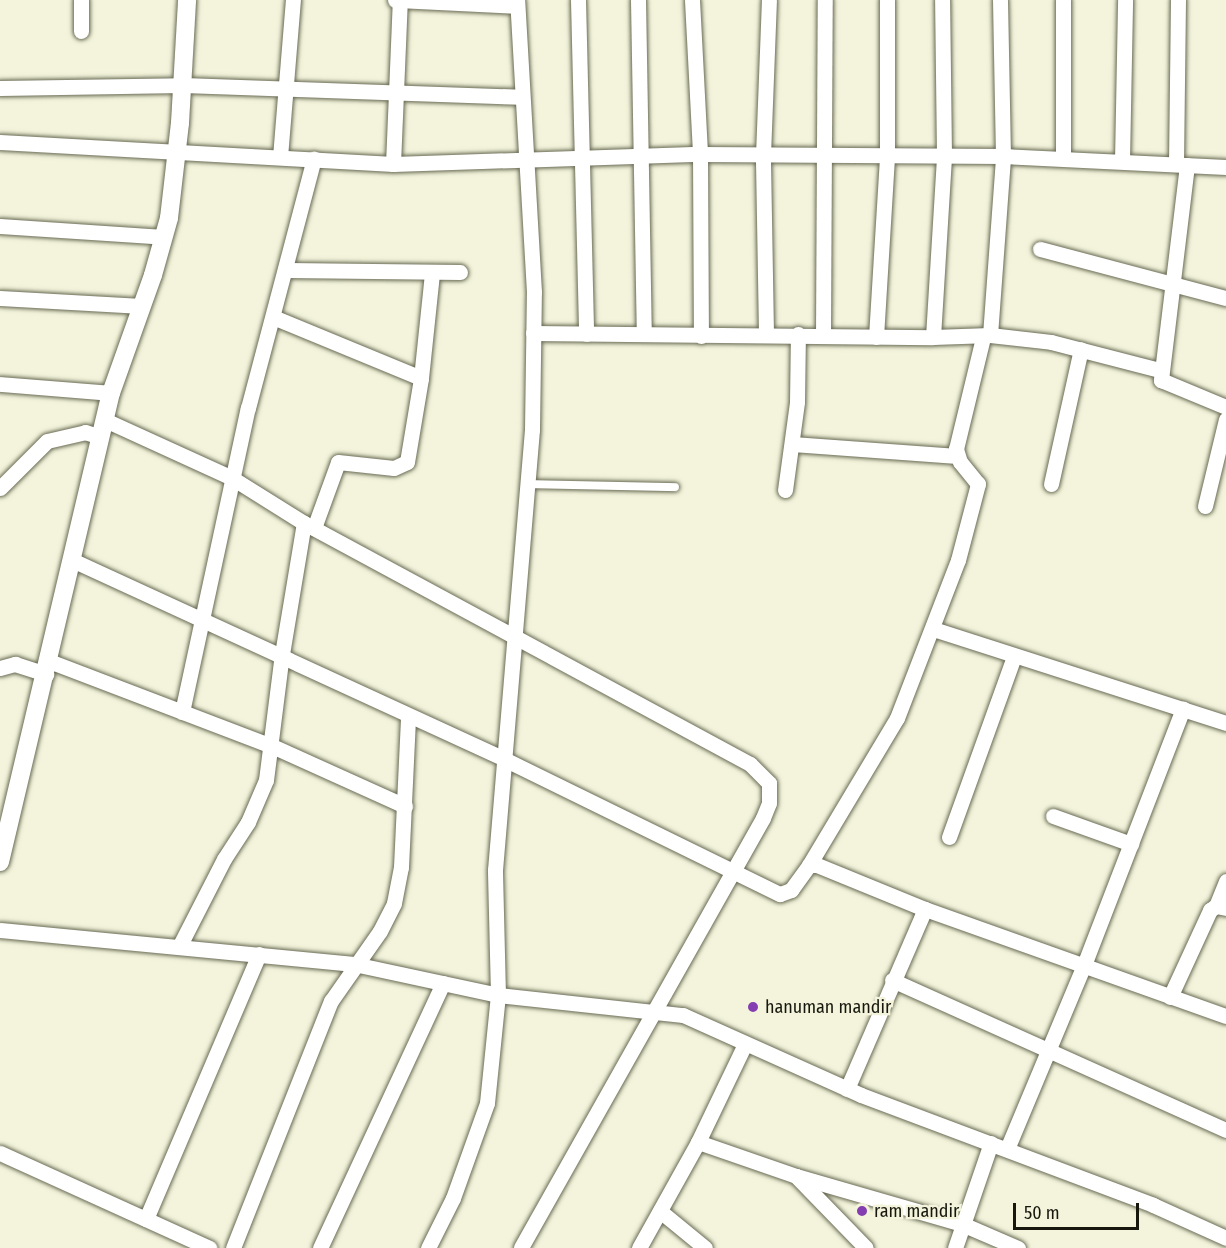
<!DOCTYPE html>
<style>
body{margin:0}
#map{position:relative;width:1226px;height:1248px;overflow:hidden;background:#f3f4db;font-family:"Fira Sans Condensed",sans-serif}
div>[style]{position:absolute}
.roads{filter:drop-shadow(0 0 2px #696a54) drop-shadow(0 0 2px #696a54)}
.service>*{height:8px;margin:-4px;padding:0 4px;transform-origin:4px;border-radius:4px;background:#fff}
.minor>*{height:15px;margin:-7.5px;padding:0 7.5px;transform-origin:7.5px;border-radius:7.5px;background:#fff}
.tertiary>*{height:18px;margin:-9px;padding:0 9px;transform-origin:9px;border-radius:9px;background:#fff}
.dots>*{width:16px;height:16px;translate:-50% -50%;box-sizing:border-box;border:3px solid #f3f4db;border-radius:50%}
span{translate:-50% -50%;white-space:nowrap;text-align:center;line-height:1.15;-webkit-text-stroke:4.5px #f3f4db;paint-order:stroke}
.poi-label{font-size:18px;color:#17170e}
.left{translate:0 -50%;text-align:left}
.scale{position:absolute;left:1013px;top:1203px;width:126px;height:27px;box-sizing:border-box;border:3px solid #17170e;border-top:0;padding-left:8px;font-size:18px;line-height:21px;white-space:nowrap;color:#17170e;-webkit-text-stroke:4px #f3f4db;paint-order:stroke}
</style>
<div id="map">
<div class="roads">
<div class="service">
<div style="left:528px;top:484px;width:147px;rotate:1.2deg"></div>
</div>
<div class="minor">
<div style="left:395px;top:0;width:122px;rotate:2.8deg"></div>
<div style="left:578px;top:0;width:334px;rotate:88.6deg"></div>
<div style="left:638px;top:0;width:334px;rotate:89deg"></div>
<div style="left:692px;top:0;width:154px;rotate:87deg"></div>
<div style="left:700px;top:154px;width:182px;rotate:89.7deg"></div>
<div style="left:81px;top:31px;width:31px;rotate:-90deg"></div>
<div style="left:0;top:88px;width:183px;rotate:-0.9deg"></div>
<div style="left:183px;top:85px;width:337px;rotate:2deg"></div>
<div style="left:0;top:142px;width:394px;rotate:3.2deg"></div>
<div style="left:393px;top:164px;width:307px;rotate:-1.9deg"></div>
<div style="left:700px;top:154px;width:303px;rotate:0.4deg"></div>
<div style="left:1003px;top:156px;width:223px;rotate:2.8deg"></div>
<div style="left:280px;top:157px;width:158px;rotate:-85.3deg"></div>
<div style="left:1063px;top:158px;width:158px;rotate:-90deg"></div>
<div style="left:1122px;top:161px;width:161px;rotate:-88.9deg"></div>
<div style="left:393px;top:164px;width:164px;rotate:-87.6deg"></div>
<div style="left:1176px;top:164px;width:164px;rotate:-89.3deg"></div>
<div style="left:1187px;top:165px;width:217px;rotate:96.9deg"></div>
<div style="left:1161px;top:380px;width:70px;rotate:22.6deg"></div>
<div style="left:0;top:226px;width:164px;rotate:3.8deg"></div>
<div style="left:1040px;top:249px;width:192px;rotate:14.8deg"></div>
<div style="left:287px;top:270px;width:173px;rotate:0.7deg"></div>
<div style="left:0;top:298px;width:142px;rotate:3.2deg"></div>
<div style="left:273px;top:317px;width:160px;rotate:22.4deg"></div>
<div style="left:533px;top:333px;width:400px;rotate:0.6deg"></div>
<div style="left:933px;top:337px;width:57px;rotate:-2deg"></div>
<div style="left:990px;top:335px;width:61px;rotate:6.5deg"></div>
<div style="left:1051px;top:342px;width:112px;rotate:14.5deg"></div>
<div style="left:766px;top:333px;width:178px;rotate:-91deg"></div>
<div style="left:763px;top:155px;width:155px;rotate:-87.8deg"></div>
<div style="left:823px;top:334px;width:334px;rotate:-89.7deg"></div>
<div style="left:990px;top:335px;width:179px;rotate:-85.8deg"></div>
<div style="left:1003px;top:156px;width:156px;rotate:-91.1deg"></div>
<div style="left:876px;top:337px;width:180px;rotate:-86.5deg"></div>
<div style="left:887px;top:157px;width:157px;rotate:-90deg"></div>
<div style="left:933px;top:337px;width:181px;rotate:-86.5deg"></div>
<div style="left:944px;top:156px;width:156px;rotate:-90.7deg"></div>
<div style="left:0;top:384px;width:111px;rotate:4.6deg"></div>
<div style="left:105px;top:420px;width:140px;rotate:24.5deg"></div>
<div style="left:232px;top:478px;width:85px;rotate:32deg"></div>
<div style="left:304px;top:523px;width:507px;rotate:28.38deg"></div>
<div style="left:750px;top:764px;width:27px;rotate:45deg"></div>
<div style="left:769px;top:783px;width:20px;rotate:90deg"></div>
<div style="left:769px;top:803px;width:16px;rotate:112deg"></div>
<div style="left:763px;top:818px;width:493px;rotate:119.4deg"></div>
<div style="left:793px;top:444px;width:164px;rotate:4.2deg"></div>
<div style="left:1051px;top:484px;width:138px;rotate:-77.5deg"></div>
<div style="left:0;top:488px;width:66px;rotate:-45deg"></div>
<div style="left:47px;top:441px;width:39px;rotate:-13deg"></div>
<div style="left:85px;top:432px;width:16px;rotate:18deg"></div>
<div style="left:785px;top:490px;width:89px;rotate:-82.2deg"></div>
<div style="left:797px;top:402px;width:68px;rotate:-89.2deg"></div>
<div style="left:1205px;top:506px;width:89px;rotate:-76.4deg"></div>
<div style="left:314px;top:528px;width:70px;rotate:-70deg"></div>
<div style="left:338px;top:462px;width:56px;rotate:6.1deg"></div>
<div style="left:394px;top:468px;width:14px;rotate:-25deg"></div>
<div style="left:407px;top:462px;width:85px;rotate:-80.5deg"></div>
<div style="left:421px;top:378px;width:106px;rotate:-84deg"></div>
<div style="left:72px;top:560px;width:478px;rotate:24.7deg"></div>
<div style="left:506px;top:760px;width:305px;rotate:26.1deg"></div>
<div style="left:780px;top:894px;width:12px;rotate:-20deg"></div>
<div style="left:791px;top:890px;width:31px;rotate:-54deg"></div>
<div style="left:809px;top:865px;width:8px"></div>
<div style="left:817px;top:865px;width:117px;rotate:22.2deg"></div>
<div style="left:925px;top:909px;width:319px;rotate:19.6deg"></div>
<div style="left:933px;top:629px;width:308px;rotate:17.8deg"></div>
<div style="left:49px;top:661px;width:239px;rotate:20.9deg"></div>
<div style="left:272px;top:746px;width:146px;rotate:24.3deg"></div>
<div style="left:0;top:668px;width:16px;rotate:-15deg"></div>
<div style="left:15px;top:664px;width:33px;rotate:18deg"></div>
<div style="left:182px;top:712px;width:311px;rotate:-77.8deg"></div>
<div style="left:248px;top:408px;width:258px;rotate:-75.2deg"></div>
<div style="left:1053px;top:816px;width:83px;rotate:19.7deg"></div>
<div style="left:949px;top:837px;width:192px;rotate:-70.2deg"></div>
<div style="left:809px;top:865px;width:171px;rotate:-59.1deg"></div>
<div style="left:897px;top:718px;width:169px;rotate:-68.9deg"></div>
<div style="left:958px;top:560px;width:79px;rotate:-75.3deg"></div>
<div style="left:978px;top:484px;width:28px;rotate:-129deg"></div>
<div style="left:960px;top:462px;width:14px;rotate:-107deg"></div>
<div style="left:956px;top:449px;width:115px;rotate:-76.4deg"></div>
<div style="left:1216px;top:906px;width:27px;rotate:-68deg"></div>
<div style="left:0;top:930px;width:356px;rotate:5.5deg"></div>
<div style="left:354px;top:964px;width:147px;rotate:12.1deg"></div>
<div style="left:498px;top:995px;width:186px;rotate:6.2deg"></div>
<div style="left:683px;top:1015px;width:195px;rotate:24.2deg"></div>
<div style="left:861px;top:1095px;width:312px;rotate:20.6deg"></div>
<div style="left:1153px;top:1205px;width:80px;rotate:24.3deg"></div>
<div style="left:180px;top:945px;width:97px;rotate:-62.9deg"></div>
<div style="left:224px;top:859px;width:44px;rotate:-57deg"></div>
<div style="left:248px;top:822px;width:46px;rotate:-66.8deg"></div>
<div style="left:266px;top:780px;width:127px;rotate:-82.8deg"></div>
<div style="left:282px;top:654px;width:133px;rotate:-80.5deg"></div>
<div style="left:892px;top:980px;width:366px;rotate:24.2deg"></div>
<div style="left:1170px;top:997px;width:96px;rotate:-65.3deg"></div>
<div style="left:1210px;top:910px;width:7px;rotate:-34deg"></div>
<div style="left:1216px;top:906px;width:10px;rotate:11deg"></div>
<div style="left:847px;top:1089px;width:196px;rotate:-66.6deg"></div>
<div style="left:698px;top:1142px;width:104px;rotate:19.1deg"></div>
<div style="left:796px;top:1176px;width:173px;rotate:16.1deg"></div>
<div style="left:962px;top:1224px;width:61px;rotate:23.2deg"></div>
<div style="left:1007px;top:1149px;width:199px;rotate:-67.3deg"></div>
<div style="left:1084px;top:965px;width:275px;rotate:-68.9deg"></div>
<div style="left:0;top:1153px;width:230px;rotate:24.4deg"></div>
<div style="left:796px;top:1176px;width:100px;rotate:45.8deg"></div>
<div style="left:660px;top:1211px;width:58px;rotate:39.4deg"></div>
<div style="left:146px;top:1219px;width:288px;rotate:-66.9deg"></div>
<div style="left:233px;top:1248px;width:266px;rotate:-68.4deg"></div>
<div style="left:331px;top:1001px;width:85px;rotate:-55deg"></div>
<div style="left:380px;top:931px;width:31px;rotate:-63deg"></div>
<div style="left:394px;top:903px;width:37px;rotate:-79deg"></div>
<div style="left:401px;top:867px;width:150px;rotate:-87.3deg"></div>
<div style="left:320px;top:1248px;width:292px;rotate:-65.1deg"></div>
<div style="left:428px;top:1248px;width:56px;rotate:-63.4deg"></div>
<div style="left:453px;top:1198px;width:101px;rotate:-70.3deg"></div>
<div style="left:487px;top:1103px;width:109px;rotate:-84.2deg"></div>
<div style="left:498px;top:995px;width:125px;rotate:-91.4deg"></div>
<div style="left:495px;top:870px;width:442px;rotate:-85.2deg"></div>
<div style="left:532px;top:430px;width:138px;rotate:-89.2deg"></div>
<div style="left:534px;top:292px;width:292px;rotate:-93.3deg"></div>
<div style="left:639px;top:1248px;width:121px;rotate:-60.9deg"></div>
<div style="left:698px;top:1142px;width:109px;rotate:-64.4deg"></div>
<div style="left:955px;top:1248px;width:111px;rotate:-71.1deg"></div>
</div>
<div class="tertiary">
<div style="left:0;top:862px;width:482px;rotate:-76.7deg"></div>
<div style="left:111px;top:393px;width:125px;rotate:-70.4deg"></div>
<div style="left:153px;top:275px;width:59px;rotate:-74.3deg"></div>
<div style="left:169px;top:218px;width:96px;rotate:-83.4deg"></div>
<div style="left:180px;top:123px;width:123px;rotate:-86.7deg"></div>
</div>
</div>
<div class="dots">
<div style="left:753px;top:1007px;background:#843eb1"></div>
<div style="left:862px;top:1211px;background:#843eb1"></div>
</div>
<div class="poi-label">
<span class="left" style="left:765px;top:1007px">hanuman mandir</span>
<span class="left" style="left:874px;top:1211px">ram mandir</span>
</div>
<div class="scale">50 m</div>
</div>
